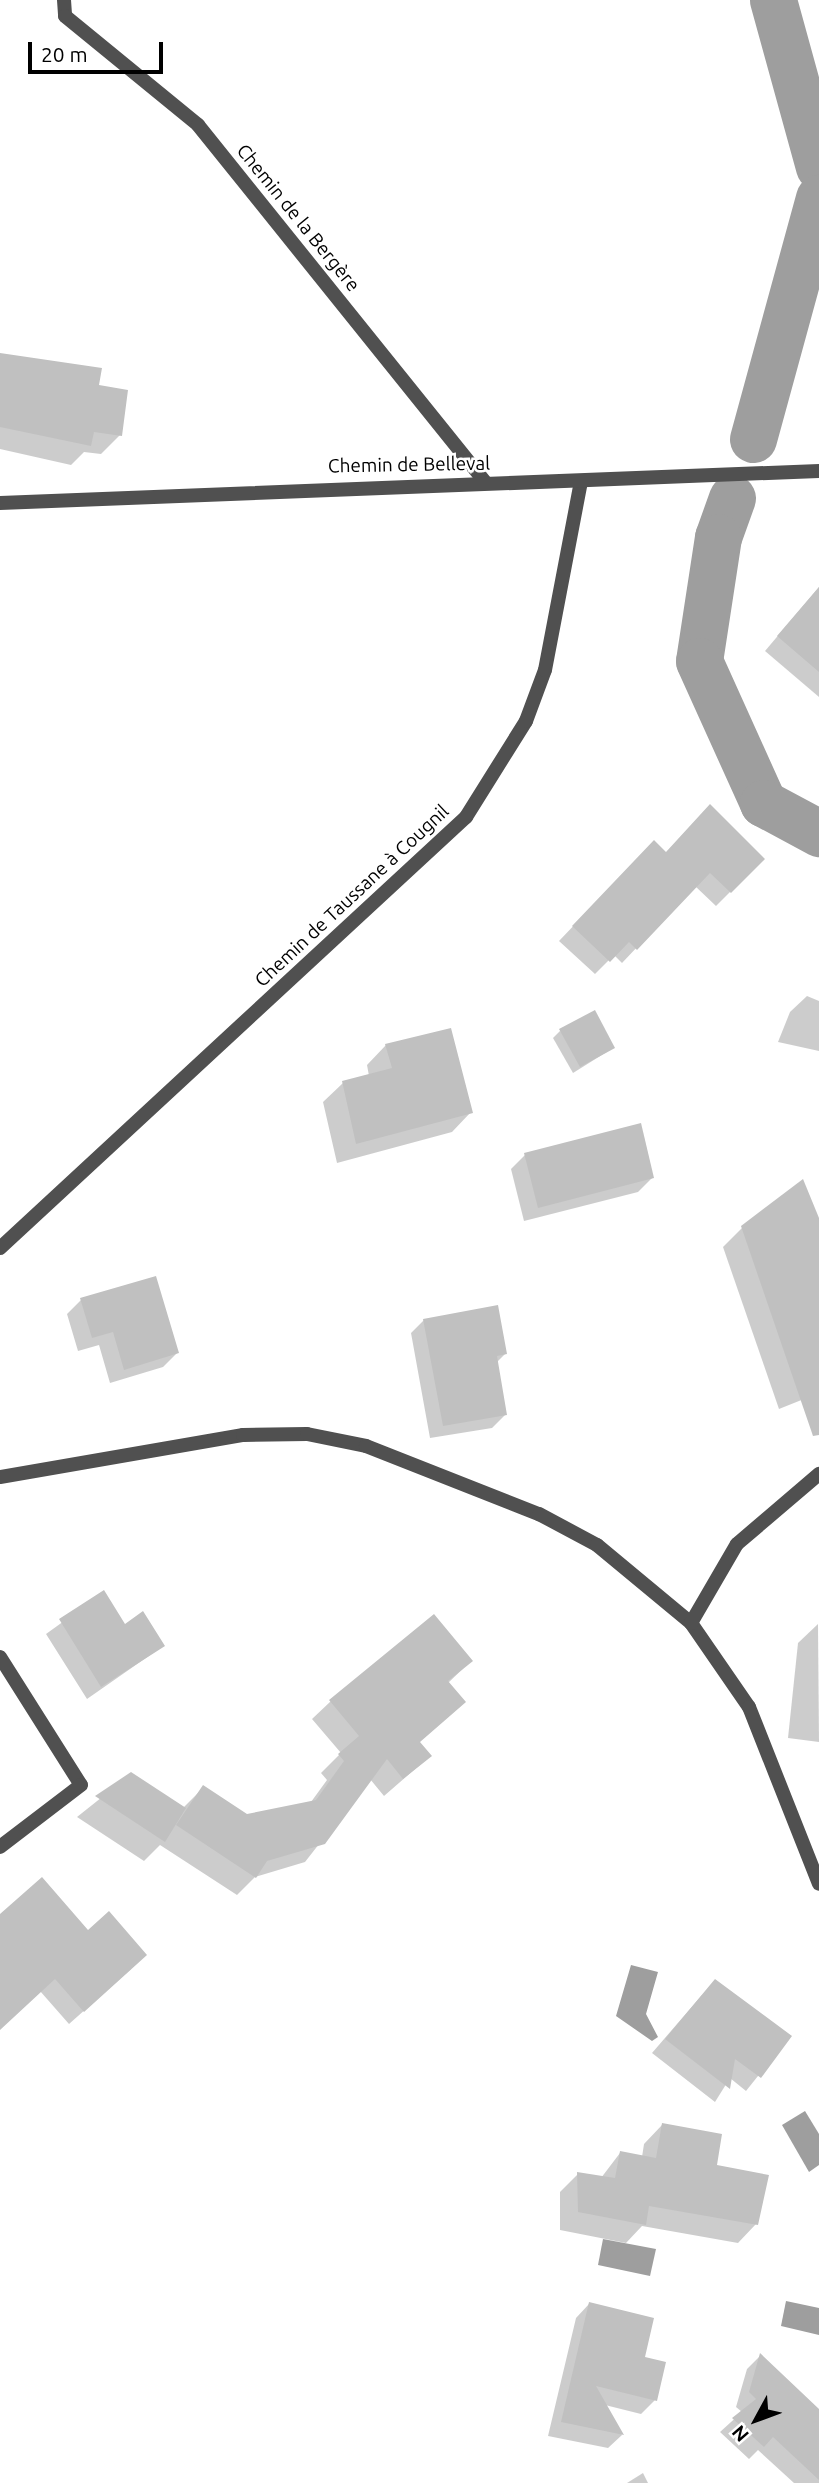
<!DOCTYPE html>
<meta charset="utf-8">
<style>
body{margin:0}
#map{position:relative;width:819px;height:2483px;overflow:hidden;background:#fff;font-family:Ubuntu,sans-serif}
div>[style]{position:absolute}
.water>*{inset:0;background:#9e9e9e}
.shadow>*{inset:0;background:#0003}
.canal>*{height:47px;margin:-23.5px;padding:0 23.5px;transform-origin:23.5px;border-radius:23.5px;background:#9e9e9e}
.building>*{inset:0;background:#c0c0c0}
.minor>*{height:14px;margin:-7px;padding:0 7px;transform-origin:7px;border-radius:7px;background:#505050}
.tertiary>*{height:14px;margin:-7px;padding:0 7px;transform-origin:7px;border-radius:7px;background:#505050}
span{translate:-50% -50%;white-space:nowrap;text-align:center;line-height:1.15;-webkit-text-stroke:5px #fff;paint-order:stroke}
.street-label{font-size:19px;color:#000}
.north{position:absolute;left:721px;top:2385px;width:70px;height:70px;-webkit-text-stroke:5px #fff;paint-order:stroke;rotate:229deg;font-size:19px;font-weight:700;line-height:28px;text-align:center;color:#000}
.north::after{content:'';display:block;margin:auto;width:24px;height:32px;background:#000;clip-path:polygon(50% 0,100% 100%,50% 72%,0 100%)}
.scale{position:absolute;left:28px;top:42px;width:135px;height:32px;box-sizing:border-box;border:4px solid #000;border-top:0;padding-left:9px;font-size:21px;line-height:24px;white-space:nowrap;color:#000;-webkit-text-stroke:5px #fff;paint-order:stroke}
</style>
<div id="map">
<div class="water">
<div style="clip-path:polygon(631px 1965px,658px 1972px,646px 2014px,658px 2037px,652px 2041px,616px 2016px)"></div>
<div style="clip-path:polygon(805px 2111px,819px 2134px,819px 2165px,809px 2172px,782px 2125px)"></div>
<div style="clip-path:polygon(603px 2239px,656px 2249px,650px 2276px,598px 2265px)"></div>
<div style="clip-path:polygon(786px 2301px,819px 2308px,819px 2335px,781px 2326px)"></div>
</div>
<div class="shadow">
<div style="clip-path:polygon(0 355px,97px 386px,120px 435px,101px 454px,84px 452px,71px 465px,0 449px)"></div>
<div style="clip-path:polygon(819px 587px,819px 697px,765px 651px)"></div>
<div style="clip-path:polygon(665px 854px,763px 859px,716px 906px,695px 886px,622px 963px,614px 955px,595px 974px,559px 941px,640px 856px)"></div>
<div style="clip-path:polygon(807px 996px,819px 1001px,819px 1051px,778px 1042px,790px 1012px)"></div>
<div style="clip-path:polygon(560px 1031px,613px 1048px,573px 1073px,553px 1038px)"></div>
<div style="clip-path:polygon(386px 1045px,471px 1112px,452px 1132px,337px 1163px,323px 1102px,343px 1083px,369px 1076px,367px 1065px)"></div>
<div style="clip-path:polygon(525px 1155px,653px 1177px,638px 1192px,524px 1221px,511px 1169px)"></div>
<div style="clip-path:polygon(742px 1228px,819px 1229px,819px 1393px,779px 1409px,723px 1247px)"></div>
<div style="clip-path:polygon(81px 1300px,177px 1353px,163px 1367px,110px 1383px,99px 1345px,78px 1351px,67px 1314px)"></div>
<div style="clip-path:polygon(424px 1320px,505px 1354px,496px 1363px,505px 1415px,492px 1428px,430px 1438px,411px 1333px)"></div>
<div style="clip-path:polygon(103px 1593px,124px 1626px,163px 1646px,87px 1699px,46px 1634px)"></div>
<div style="clip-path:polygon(818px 1624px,819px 1742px,788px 1738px,798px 1643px)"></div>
<div style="clip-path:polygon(471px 1661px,448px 1683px,419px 1743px,430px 1756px,384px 1796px,370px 1779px,305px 1862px,255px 1877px,237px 1895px,160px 1845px,144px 1861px,77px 1817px,131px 1774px,183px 1808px,203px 1788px,247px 1816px,311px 1802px,327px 1780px,321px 1773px,341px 1753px,312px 1719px,331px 1701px)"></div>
<div style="clip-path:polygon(0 1916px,88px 1932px,131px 1969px,69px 2024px,40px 1991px,0 2029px)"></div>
<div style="clip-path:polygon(702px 1995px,790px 2036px,746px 2091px,730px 2078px,715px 2102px,652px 2053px)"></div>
<div style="clip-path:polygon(662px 2125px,715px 2167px,756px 2224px,738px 2243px,642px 2226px,626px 2243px,560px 2230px,560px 2192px,578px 2174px,601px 2178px,620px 2153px,642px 2157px,644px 2144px)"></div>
<div style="clip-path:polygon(589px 2304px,643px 2358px,655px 2400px,641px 2414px,605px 2405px,622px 2435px,608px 2448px,548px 2436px,576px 2318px)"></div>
<div style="clip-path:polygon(760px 2356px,819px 2412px,819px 2483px,794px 2483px,758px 2450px,749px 2459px,720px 2432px,742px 2412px,736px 2407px,747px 2369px)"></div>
<div style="clip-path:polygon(643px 2473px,648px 2483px,627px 2483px)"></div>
</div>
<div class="canal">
<div style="left:773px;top:0;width:173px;rotate:74.6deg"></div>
<div style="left:753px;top:439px;width:250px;rotate:-74.7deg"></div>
<div style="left:732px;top:498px;width:41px;rotate:109.7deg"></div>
<div style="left:718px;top:537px;width:125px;rotate:98.7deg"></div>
<div style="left:699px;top:661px;width:156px;rotate:65.7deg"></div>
<div style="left:763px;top:803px;width:64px;rotate:28.2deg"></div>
</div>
<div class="building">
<div style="clip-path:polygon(0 353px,102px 368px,99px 385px,128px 390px,122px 436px,94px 432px,91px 446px,0 427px)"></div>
<div style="clip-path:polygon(819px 587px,819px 672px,777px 636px)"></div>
<div style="clip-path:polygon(710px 804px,765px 859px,731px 893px,710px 873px,637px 950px,629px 942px,610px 962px,572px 926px,654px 840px,666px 852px)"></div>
<div style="clip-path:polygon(595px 1010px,615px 1048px,580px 1067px,559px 1029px)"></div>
<div style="clip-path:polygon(451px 1028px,473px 1113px,356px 1144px,342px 1081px,392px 1068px,385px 1044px)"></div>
<div style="clip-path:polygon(641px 1123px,654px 1178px,538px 1208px,524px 1153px)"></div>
<div style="clip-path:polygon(803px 1179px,819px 1218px,819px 1435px,813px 1436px,741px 1226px)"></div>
<div style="clip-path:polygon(156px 1276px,179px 1353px,124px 1370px,113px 1332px,92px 1338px,80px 1298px)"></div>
<div style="clip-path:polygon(498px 1305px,507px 1354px,497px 1356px,507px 1415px,443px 1426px,423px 1319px)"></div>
<div style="clip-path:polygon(104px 1590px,125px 1624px,143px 1611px,165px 1646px,101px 1687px,59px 1619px)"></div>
<div style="clip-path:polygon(434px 1614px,473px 1661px,448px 1681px,466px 1702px,420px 1742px,432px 1756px,403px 1779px,387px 1759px,325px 1844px,267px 1861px,256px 1878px,176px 1825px,203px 1785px,247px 1814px,316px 1800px,344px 1761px,338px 1754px,359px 1736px,329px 1700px)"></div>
<div style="clip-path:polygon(131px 1772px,186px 1808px,165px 1842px,95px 1796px)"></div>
<div style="clip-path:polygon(42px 1877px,88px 1930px,109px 1911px,147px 1955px,84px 2012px,55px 1979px,0 2030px,0 1914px)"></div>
<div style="clip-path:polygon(715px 1979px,792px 2036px,761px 2078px,735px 2059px,730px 2089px,665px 2039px)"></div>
<div style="clip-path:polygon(662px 2123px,722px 2134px,717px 2165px,769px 2175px,758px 2225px,649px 2206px,646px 2225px,578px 2212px,577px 2172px,615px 2178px,620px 2151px,656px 2158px)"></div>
<div style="clip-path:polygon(589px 2302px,654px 2318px,645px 2357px,666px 2362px,657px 2401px,596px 2386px,624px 2435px,561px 2422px)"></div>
<div style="clip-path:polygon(760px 2353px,819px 2409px,819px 2480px,773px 2437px,764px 2447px,732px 2418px,756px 2399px,749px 2392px)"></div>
</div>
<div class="minor">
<div style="left:64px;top:0;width:16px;rotate:86deg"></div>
<div style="left:65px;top:16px;width:172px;rotate:39.3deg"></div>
<div style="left:198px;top:125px;width:459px;rotate:51.2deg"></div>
<div style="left:0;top:1248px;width:635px;rotate:-42.77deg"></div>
<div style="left:466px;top:817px;width:113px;rotate:-58deg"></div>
<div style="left:526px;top:721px;width:54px;rotate:-69.6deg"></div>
<div style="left:545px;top:670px;width:192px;rotate:-79.2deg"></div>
<div style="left:0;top:1477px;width:247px;rotate:-9.8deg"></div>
<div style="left:243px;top:1435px;width:64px;rotate:-0.9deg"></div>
<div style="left:307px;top:1434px;width:60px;rotate:11.5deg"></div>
<div style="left:366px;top:1446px;width:186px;rotate:21.5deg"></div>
<div style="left:539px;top:1514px;width:66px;rotate:28.1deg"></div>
<div style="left:597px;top:1545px;width:122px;rotate:39.7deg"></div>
<div style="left:691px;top:1623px;width:102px;rotate:55.4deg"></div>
<div style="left:749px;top:1707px;width:190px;rotate:68.4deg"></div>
<div style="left:691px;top:1623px;width:91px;rotate:-59.8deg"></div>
<div style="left:737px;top:1544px;width:108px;rotate:-40.5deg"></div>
<div style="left:0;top:1657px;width:151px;rotate:57.7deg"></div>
<div style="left:81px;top:1785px;width:102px;rotate:142.6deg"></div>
</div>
<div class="tertiary">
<div style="left:0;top:503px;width:820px;rotate:-2.24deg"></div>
</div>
<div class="street-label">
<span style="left:298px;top:218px;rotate:51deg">Chemin de la Bergère</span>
<span style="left:409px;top:465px;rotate:-1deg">Chemin de Belleval</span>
<span style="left:352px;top:896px;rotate:-43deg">Chemin de Taussane à Cougnil</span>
</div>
<div class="north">N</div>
<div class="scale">20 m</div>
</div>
